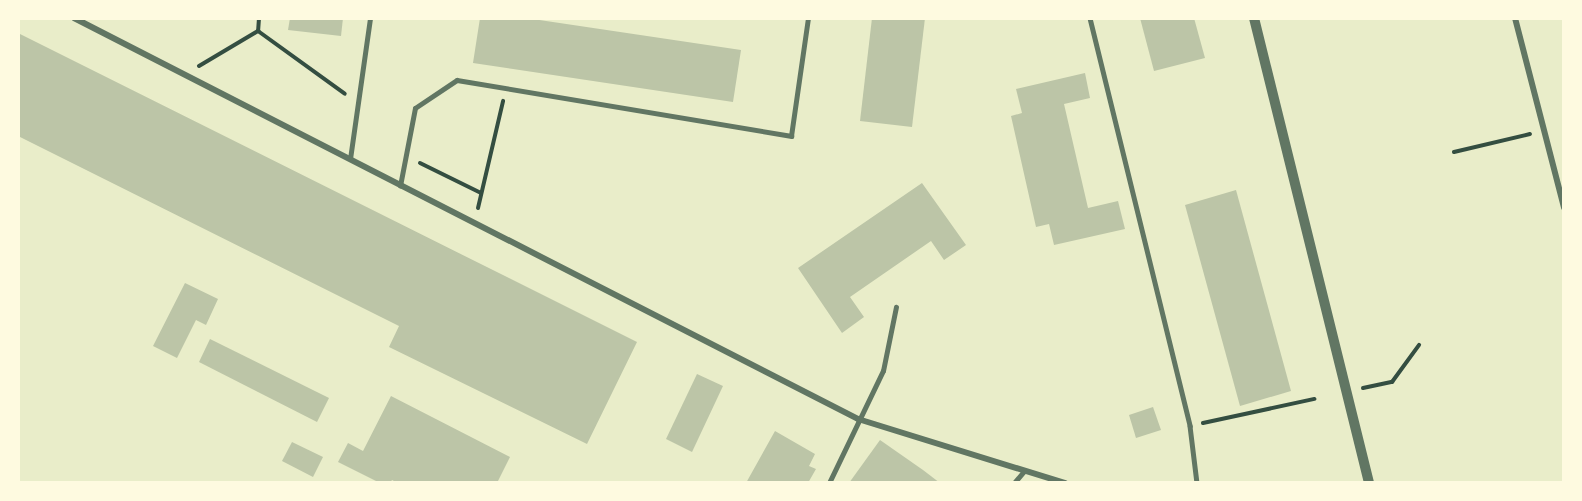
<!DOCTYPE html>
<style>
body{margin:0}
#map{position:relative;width:1582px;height:501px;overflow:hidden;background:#e9edc9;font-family:Rubik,sans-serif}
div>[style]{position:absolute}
.building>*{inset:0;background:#bcc5a7}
.path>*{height:4px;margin:-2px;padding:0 2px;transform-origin:2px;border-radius:2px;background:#344e41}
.service>*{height:4.5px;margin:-2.25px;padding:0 2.25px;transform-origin:2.25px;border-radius:2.25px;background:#617663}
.minor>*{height:6px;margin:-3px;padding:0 3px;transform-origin:3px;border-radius:3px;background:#617663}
.tertiary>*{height:10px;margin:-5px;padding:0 5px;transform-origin:5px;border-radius:5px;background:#617663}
span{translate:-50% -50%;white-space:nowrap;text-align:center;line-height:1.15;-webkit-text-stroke:6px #fefae0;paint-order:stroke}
.frame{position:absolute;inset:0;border:20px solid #fefae0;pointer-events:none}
</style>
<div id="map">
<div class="building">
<div style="clip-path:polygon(290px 18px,343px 18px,341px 36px,288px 30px)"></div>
<div style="clip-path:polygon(480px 18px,526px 18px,741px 50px,733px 102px,473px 63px)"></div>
<div style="clip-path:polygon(872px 18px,925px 18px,912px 127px,860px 121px)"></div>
<div style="clip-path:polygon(1140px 18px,1194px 18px,1205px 58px,1154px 71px)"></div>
<div style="clip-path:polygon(18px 33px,637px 342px,587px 444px,389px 347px,399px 326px,18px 136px)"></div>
<div style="clip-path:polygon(1085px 73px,1090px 98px,1064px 104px,1088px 208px,1118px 201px,1125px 229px,1054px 245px,1049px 224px,1036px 227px,1011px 116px,1022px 113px,1016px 89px)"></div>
<div style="clip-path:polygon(922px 183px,966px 245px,944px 260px,931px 241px,850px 297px,864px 317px,842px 333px,798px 268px)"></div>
<div style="clip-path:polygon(1236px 190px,1291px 391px,1240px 406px,1185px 205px)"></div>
<div style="clip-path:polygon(185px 283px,218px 299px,206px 325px,196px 320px,177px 358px,153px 346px)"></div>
<div style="clip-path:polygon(210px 339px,329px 398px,317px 422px,199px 362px)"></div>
<div style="clip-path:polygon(697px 374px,723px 386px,692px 452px,666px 439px)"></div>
<div style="clip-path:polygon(391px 396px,510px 457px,497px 483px,398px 483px,392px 480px,390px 483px,380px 483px,338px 462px,348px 443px,363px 451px)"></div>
<div style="clip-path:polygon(1153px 407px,1161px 430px,1136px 438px,1129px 415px)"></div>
<div style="clip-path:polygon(775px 431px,815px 454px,809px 466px,816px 469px,808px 483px,746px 483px)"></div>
<div style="clip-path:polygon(880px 440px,923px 470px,940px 483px,849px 483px)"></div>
<div style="clip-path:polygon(292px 442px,323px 457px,313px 477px,282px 461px)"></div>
</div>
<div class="path">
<div style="left:259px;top:18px;width:13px;rotate:94deg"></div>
<div style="left:258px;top:31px;width:107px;rotate:35.9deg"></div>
<div style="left:199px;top:66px;width:69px;rotate:-30.7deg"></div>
<div style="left:1454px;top:152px;width:78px;rotate:-13.3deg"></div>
<div style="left:420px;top:163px;width:68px;rotate:26.2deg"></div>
<div style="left:478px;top:208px;width:110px;rotate:-76.8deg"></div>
<div style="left:1363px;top:388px;width:30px;rotate:-12deg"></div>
<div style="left:1392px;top:382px;width:46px;rotate:-53.9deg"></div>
<div style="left:1203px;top:423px;width:114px;rotate:-12.2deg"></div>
</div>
<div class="service">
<div style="left:1090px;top:18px;width:420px;rotate:76.2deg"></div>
<div style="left:1190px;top:426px;width:57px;rotate:83deg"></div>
<div style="left:350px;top:159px;width:142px;rotate:-81.9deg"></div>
<div style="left:400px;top:186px;width:79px;rotate:-79.1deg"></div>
<div style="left:415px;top:108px;width:50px;rotate:-33.7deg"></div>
<div style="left:457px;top:80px;width:339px;rotate:9.5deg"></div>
<div style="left:791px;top:136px;width:119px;rotate:-81.8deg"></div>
<div style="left:829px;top:483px;width:124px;rotate:-64.3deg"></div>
<div style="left:883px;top:371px;width:65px;rotate:-78.5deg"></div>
<div style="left:1014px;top:483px;width:16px;rotate:-50deg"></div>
</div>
<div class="minor">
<div style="left:74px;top:18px;width:881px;rotate:27.09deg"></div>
<div style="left:858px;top:419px;width:217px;rotate:17.2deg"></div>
<div style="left:1515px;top:18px;width:196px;rotate:75.5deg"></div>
</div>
<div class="tertiary">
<div style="left:1254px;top:18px;width:479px;rotate:76.1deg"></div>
</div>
<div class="frame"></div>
</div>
